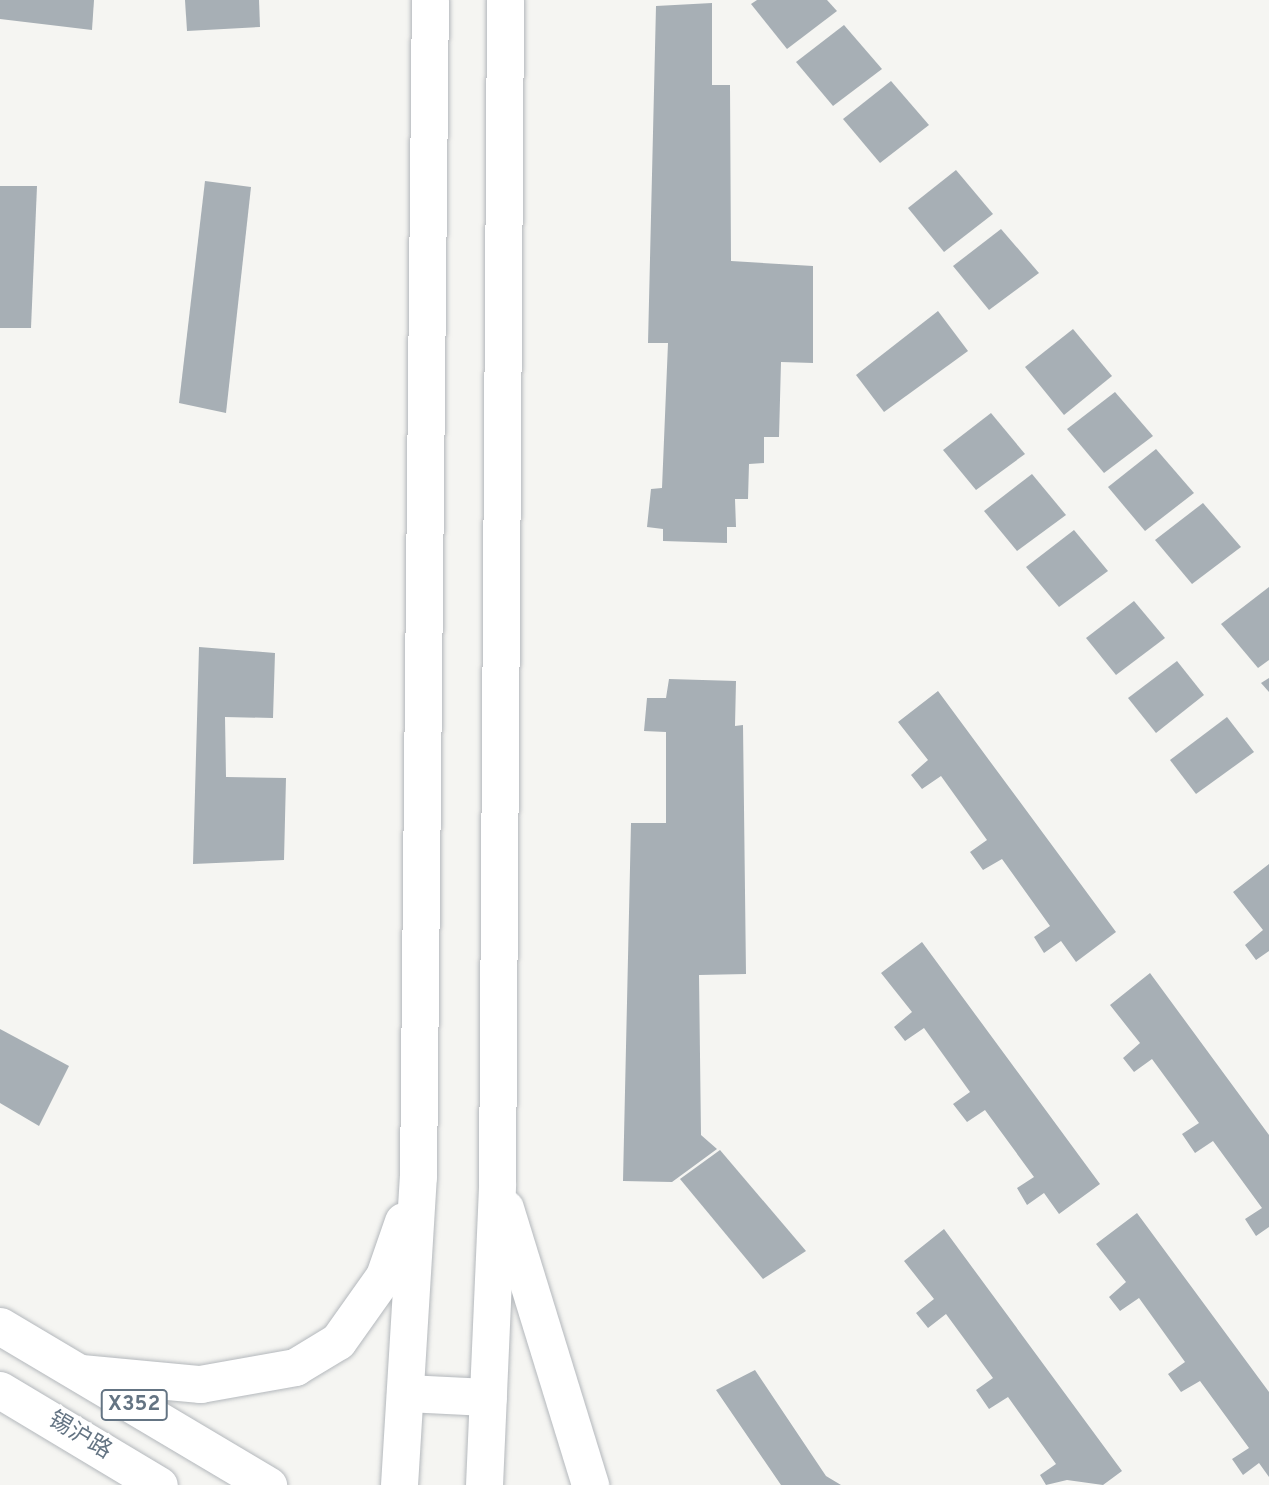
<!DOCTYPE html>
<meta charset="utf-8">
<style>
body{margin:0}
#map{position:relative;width:1269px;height:1485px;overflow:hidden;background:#f5f5f2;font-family:Overpass,"Noto Sans SC",sans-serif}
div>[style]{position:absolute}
.building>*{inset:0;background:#a7afb5}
.roads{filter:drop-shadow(0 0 2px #b4b8bc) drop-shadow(0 0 2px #b4b8bc)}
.major>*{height:37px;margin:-18.5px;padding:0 18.5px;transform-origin:18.5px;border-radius:18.5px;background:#fff}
span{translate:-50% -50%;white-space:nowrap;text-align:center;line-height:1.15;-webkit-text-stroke:7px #fff;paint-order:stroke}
.shield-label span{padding:2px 5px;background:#fff;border:2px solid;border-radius:5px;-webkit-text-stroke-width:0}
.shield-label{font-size:21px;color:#647483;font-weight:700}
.street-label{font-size:23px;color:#647483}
</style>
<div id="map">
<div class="building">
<div style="clip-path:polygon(0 0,94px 0,92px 30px,0 19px)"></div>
<div style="clip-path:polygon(185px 0,259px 0,260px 27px,187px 31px)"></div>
<div style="clip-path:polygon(757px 0,827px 0,837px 11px,787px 49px,751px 4px)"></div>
<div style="clip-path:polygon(712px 3px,712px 85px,730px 85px,731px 261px,813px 266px,813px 363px,781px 362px,779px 437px,764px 437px,764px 463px,749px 464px,748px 499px,735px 499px,736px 527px,727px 527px,727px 543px,663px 541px,663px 529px,647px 527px,651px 489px,662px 488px,668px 343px,648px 343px,656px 6px)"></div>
<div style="clip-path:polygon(844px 25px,882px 69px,833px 106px,796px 62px)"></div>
<div style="clip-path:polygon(891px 81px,929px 125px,880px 163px,843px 119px)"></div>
<div style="clip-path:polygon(956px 170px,993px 214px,944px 252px,908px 208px)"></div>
<div style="clip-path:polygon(205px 181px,251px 187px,226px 413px,179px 403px)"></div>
<div style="clip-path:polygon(0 186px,37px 186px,31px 328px,0 328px)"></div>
<div style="clip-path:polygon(1001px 229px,1039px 273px,989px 310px,953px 266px)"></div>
<div style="clip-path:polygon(938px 311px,968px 351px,884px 412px,856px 375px)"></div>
<div style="clip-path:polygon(1073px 329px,1112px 376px,1064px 415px,1025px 367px)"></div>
<div style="clip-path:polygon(1115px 392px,1153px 436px,1104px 473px,1067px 429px)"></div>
<div style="clip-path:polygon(991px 413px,1025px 454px,976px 490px,943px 450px)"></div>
<div style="clip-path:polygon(1156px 449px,1194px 493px,1145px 531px,1108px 487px)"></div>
<div style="clip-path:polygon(1032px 474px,1066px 515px,1017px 551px,984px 511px)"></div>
<div style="clip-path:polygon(1203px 503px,1241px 547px,1192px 584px,1155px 540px)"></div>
<div style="clip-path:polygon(1074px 530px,1108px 571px,1059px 607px,1026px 567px)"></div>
<div style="clip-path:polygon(1269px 587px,1269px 660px,1258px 668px,1221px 624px)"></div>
<div style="clip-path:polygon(1134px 601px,1165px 638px,1116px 675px,1086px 638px)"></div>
<div style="clip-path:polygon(199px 647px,275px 653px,273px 718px,225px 717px,226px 777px,286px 778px,284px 860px,193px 864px)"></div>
<div style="clip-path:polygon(1177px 661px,1204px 695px,1156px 733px,1128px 698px)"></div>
<div style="clip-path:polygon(1269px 678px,1269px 692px,1261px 683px)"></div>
<div style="clip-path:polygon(669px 679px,736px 681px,735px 726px,743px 725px,746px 974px,699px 975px,701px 1135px,717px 1149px,672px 1182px,623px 1181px,631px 823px,666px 823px,666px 732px,644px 731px,647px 698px,666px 698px)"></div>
<div style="clip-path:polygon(938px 691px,1116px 932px,1076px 962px,1061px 941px,1044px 953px,1034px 937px,1050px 926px,1002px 859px,983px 870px,970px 852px,987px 840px,941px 776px,922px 789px,911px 775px,928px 760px,898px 722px)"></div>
<div style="clip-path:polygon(1227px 717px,1254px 752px,1196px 794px,1170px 760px)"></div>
<div style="clip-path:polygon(1269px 864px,1269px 951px,1256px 960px,1245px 945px,1263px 930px,1233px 892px)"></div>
<div style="clip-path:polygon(922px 942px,1100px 1184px,1059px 1214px,1044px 1193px,1027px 1205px,1017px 1188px,1034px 1177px,985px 1110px,967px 1122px,953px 1104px,970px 1092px,924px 1028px,905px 1041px,894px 1027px,912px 1012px,881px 973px)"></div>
<div style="clip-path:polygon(1150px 973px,1269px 1135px,1269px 1227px,1256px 1236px,1245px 1219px,1262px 1208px,1213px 1141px,1195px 1153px,1182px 1134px,1199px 1123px,1152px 1059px,1134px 1072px,1123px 1058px,1140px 1043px,1110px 1005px)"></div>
<div style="clip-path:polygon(0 1029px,69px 1066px,39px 1126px,0 1103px)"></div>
<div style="clip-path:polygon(720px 1150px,806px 1251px,763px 1279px,680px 1179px)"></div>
<div style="clip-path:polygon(1137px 1213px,1269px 1392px,1269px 1477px,1259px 1463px,1243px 1475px,1232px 1459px,1249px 1448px,1200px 1381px,1181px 1392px,1168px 1374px,1185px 1362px,1139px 1298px,1120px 1311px,1109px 1297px,1126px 1282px,1096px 1244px)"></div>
<div style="clip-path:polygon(944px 1229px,1122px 1471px,1103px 1485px,1067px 1480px,1046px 1485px,1040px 1475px,1056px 1464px,1008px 1397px,989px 1409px,976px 1390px,993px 1378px,946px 1314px,928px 1328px,916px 1313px,934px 1299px,904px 1261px)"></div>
<div style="clip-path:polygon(755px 1370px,826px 1476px,841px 1485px,781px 1485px,716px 1390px)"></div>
</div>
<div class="roads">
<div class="major">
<div style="left:505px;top:1208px;width:290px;rotate:72.9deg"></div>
<div style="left:0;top:1326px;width:312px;rotate:30.7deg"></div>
<div style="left:81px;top:1373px;width:120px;rotate:5.3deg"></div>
<div style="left:200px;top:1384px;width:97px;rotate:-10.1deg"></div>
<div style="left:295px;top:1367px;width:50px;rotate:-31.2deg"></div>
<div style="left:338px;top:1341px;width:80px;rotate:-54.7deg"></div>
<div style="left:384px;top:1276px;width:58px;rotate:-70.9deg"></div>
<div style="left:0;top:1390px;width:185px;rotate:30.9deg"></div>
<div style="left:405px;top:1393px;width:83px;rotate:2.8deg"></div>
<div style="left:399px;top:1485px;width:309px;rotate:-86.5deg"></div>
<div style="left:418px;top:1177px;width:1177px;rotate:-89.42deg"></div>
<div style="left:484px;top:1485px;width:302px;rotate:-87.5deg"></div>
<div style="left:497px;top:1183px;width:1183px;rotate:-89.61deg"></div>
</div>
</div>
<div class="shield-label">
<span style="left:134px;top:1405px">X352</span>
</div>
<div class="street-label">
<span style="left:79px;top:1437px;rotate:31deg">锡沪路</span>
</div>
</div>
